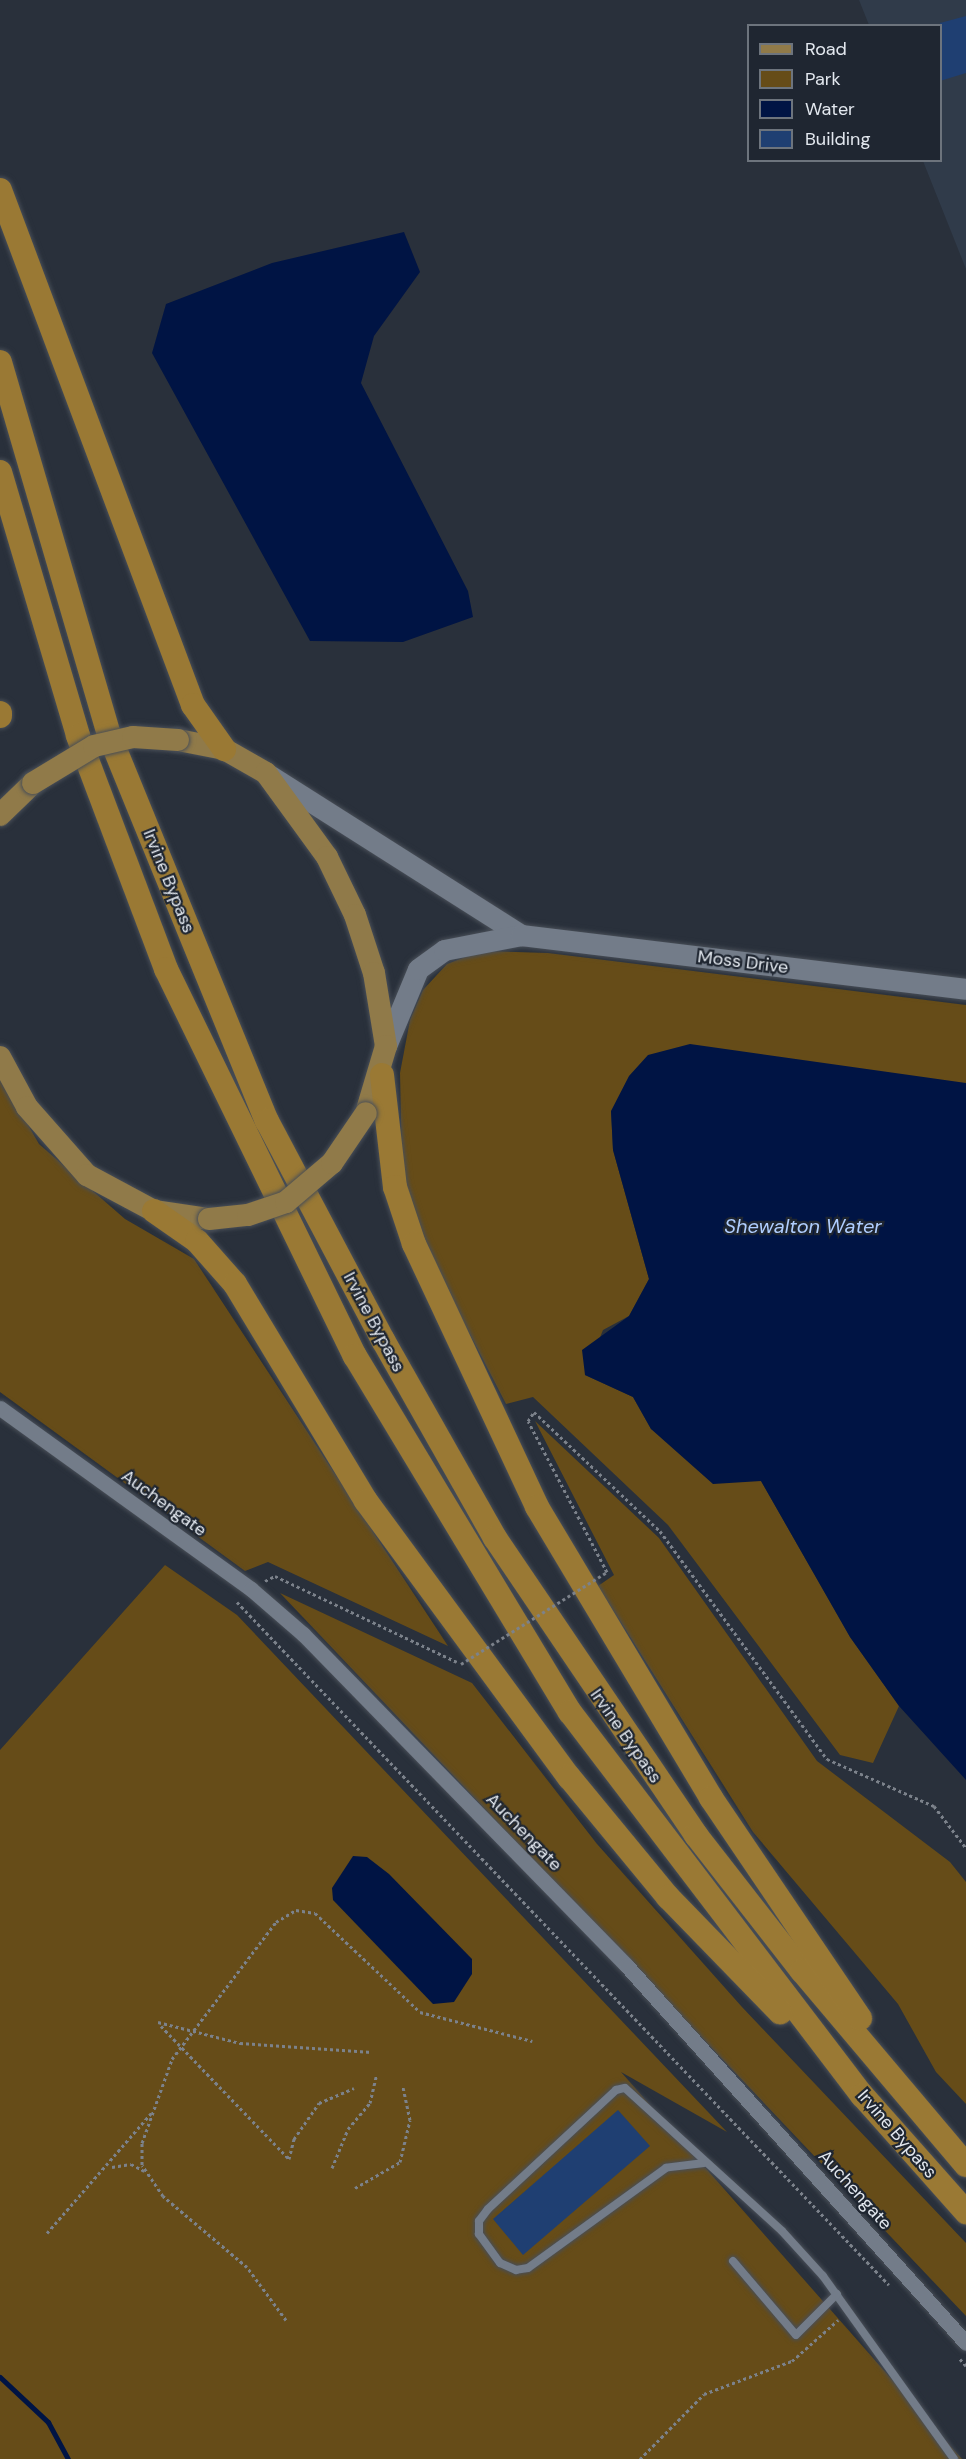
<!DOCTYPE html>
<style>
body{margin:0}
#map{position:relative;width:966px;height:2459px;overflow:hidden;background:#29303b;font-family:"DM Sans",sans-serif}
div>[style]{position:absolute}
.built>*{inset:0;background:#303b4a}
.green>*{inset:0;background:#664c18}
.water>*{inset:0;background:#001444}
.stream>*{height:5px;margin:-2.5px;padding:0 2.5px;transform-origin:2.5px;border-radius:2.5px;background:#001444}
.building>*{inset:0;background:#1f3f72}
.path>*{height:3px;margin-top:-1.5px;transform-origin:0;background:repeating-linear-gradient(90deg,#7c828b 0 3px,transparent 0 6px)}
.roads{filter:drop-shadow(0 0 2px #484e57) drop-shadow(0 0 2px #484e57)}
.service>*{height:8px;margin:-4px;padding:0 4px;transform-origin:4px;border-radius:4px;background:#737c89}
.minor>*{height:15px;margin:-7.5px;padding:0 7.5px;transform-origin:7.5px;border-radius:7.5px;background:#737c89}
.secondary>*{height:21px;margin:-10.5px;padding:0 10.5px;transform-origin:10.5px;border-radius:10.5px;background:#737c89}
.primary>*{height:22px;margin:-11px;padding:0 11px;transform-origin:11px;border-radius:11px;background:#907a49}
.trunk>*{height:24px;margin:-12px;padding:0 12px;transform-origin:12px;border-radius:12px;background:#9a7934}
.path-bridge>*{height:3px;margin-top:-1.5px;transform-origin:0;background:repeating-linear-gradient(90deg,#7c828b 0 3px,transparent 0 6px)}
.bridges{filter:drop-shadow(0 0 2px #484e57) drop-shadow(0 0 2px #484e57)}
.primary-bridge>*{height:22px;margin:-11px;padding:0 11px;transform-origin:11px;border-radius:11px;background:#907a49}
span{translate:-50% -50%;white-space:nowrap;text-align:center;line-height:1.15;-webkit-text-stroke:4.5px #1f2631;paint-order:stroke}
.street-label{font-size:18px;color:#e3e8ef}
.water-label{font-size:20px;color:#afcdfe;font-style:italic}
.legend{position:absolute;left:747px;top:24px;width:195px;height:138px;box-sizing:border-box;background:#1f2631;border:2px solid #6d747d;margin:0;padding:8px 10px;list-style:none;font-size:18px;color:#e3e8ef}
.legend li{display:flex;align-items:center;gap:12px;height:30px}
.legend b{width:30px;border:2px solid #6d747d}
</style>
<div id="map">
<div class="built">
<div style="clip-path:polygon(859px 0,966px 0,966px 269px,923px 161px,940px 160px,940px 26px,869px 25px)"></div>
</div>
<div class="green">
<div style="clip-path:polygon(481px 951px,548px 953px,966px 1005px,966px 1083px,611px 1111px,613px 1150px,649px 1279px,629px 1316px,603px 1330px,585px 1375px,633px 1397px,651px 1429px,761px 1481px,850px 1637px,899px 1706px,873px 1763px,840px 1755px,668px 1525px,533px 1397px,506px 1404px,418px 1234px,402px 1167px,400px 1073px,410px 1020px,423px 990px,447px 964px)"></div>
<div style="clip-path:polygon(0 1076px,39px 1144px,125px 1219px,194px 1259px,448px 1646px,268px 1562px,245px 1571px,0 1392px)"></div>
<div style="clip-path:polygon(535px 1421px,659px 1538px,817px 1761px,950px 1862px,966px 1882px,966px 2104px,936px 2072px,898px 2004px,753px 1832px,598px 1586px,614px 1575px)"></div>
<div style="clip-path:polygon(165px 1565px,237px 1615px,727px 2132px,621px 2072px,962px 2459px,0 2459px,0 1750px)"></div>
<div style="clip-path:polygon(280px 1593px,472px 1683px,597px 1844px,742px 2007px,966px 2243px,966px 2316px)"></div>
</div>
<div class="water">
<div style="clip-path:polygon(404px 232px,420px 272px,374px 336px,361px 383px,468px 591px,473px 617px,403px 642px,310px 641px,152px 353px,166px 304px,272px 263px)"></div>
<div style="clip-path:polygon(690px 1044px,966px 1083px,966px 1780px,899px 1706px,850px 1637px,761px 1481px,713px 1484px,651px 1429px,633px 1397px,585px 1375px,582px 1350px,629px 1316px,649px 1279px,613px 1150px,611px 1111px,629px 1076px,648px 1055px)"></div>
<div style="clip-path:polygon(353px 1856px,367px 1857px,389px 1874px,472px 1959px,472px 1974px,454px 2002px,433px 2004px,333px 1900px,332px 1888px)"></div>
</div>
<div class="stream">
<div style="left:0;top:2377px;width:66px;rotate:43.2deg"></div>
<div style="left:48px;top:2422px;width:42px;rotate:61.6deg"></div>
</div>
<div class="building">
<div style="clip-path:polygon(966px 16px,966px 73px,940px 81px,940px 23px)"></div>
<div style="clip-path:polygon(618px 2110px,650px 2146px,523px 2255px,493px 2219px)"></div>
</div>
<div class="path">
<div style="left:607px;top:1572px;width:170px;rotate:-117.6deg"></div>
<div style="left:528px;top:1421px;width:11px;rotate:-56deg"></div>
<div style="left:534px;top:1412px;width:173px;rotate:43.4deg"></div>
<div style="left:660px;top:1531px;width:283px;rotate:53.8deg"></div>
<div style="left:827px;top:1759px;width:117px;rotate:23.7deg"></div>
<div style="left:934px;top:1806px;width:53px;rotate:52.7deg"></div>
<div style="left:265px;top:1581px;width:11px;rotate:-27deg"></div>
<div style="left:275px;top:1576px;width:201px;rotate:25.3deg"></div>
<div style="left:237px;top:1602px;width:944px;rotate:46.33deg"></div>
<div style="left:158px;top:2022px;width:85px;rotate:14.4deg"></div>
<div style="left:240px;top:2043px;width:132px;rotate:3.9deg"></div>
<div style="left:161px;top:2026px;width:185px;rotate:46.1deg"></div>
<div style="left:289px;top:2159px;width:21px;rotate:-76deg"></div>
<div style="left:294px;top:2139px;width:44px;rotate:-55.2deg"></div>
<div style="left:319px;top:2103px;width:38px;rotate:-23deg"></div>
<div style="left:112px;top:2167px;width:19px;rotate:-9deg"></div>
<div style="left:131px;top:2164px;width:15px;rotate:28deg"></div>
<div style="left:332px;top:2168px;width:42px;rotate:-67.7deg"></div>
<div style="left:348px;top:2129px;width:34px;rotate:-50deg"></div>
<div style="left:370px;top:2103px;width:28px;rotate:-77deg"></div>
<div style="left:355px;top:2188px;width:52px;rotate:-30deg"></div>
<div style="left:400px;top:2162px;width:43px;rotate:-76.6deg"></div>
<div style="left:410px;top:2120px;width:35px;rotate:-102deg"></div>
<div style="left:47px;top:2233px;width:160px;rotate:-49deg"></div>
<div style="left:286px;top:2320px;width:66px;rotate:-126.3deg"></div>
<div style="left:247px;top:2267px;width:110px;rotate:-139.8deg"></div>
<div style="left:163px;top:2196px;width:37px;rotate:-124deg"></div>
<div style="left:142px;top:2165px;width:22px;rotate:-90deg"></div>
<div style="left:142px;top:2143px;width:89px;rotate:-70.3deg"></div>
<div style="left:172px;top:2059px;width:172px;rotate:-52.8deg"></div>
<div style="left:276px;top:1922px;width:23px;rotate:-31deg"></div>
<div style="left:296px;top:1910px;width:19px;rotate:9deg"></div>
<div style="left:315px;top:1913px;width:144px;rotate:43.3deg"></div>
<div style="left:420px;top:2012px;width:116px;rotate:14.5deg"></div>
<div style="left:960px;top:2359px;width:9px;rotate:49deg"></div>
<div style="left:640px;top:2459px;width:91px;rotate:-45.4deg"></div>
<div style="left:704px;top:2394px;width:94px;rotate:-20.6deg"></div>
<div style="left:792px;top:2361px;width:62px;rotate:-41.7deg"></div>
</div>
<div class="roads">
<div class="service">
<div style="left:704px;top:2163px;width:38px;rotate:173deg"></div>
<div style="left:666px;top:2168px;width:170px;rotate:144.1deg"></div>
<div style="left:528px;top:2268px;width:12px;rotate:171deg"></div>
<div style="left:516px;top:2270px;width:17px;rotate:-156deg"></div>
<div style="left:500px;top:2263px;width:36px;rotate:-126deg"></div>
<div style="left:479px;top:2234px;width:13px;rotate:-90deg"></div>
<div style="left:479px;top:2221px;width:15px;rotate:-53deg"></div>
<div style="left:488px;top:2209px;width:175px;rotate:-42.9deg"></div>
<div style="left:616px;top:2090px;width:9px;rotate:-13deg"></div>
<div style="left:625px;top:2088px;width:212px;rotate:42.3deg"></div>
<div style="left:782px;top:2231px;width:61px;rotate:47.7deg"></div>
<div style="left:823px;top:2276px;width:225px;rotate:54.4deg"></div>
<div style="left:733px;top:2261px;width:97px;rotate:49.6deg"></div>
<div style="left:796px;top:2335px;width:58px;rotate:-45deg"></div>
</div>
<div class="minor">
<div style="left:0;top:1408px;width:309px;rotate:35.8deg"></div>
<div style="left:251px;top:1589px;width:69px;rotate:40.9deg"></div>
<div style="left:303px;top:1634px;width:462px;rotate:45.7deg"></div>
<div style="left:626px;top:1965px;width:508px;rotate:48.03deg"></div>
</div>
<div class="secondary">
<div style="left:269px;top:775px;width:299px;rotate:32.4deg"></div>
<div style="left:386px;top:1046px;width:83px;rotate:-67.4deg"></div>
<div style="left:418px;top:969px;width:32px;rotate:-36deg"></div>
<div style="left:444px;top:950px;width:78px;rotate:-11deg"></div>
<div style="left:521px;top:935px;width:448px;rotate:6.9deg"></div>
</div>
<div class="primary">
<div style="left:178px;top:740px;width:47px;rotate:11.1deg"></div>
<div style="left:224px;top:749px;width:48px;rotate:29.7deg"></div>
<div style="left:266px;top:773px;width:104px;rotate:54deg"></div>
<div style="left:327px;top:857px;width:64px;rotate:64.2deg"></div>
<div style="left:355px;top:915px;width:61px;rotate:71.9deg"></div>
<div style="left:374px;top:973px;width:74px;rotate:80.7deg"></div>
<div style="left:386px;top:1046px;width:70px;rotate:106.6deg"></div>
<div style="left:0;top:815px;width:46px;rotate:-44.1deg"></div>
<div style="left:0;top:1057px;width:57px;rotate:61.6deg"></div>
<div style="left:27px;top:1107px;width:91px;rotate:48.6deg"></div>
<div style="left:87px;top:1175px;width:76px;rotate:28.2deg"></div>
<div style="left:154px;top:1211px;width:56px;rotate:8.3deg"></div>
</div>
<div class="trunk">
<div style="left:0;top:190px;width:550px;rotate:69.46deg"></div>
<div style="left:193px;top:705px;width:54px;rotate:54.8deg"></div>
<div style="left:0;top:362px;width:385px;rotate:73.7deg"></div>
<div style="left:108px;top:732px;width:420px;rotate:67.8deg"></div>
<div style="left:267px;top:1121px;width:248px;rotate:62.1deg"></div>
<div style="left:383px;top:1340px;width:227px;rotate:60.5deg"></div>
<div style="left:495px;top:1538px;width:359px;rotate:55.9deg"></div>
<div style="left:696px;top:1835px;width:172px;rotate:52.1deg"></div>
<div style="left:802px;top:1971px;width:254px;rotate:49.8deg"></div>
<div style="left:0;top:472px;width:275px;rotate:73.5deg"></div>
<div style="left:78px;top:736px;width:249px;rotate:69.3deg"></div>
<div style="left:166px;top:969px;width:431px;rotate:64deg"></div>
<div style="left:355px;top:1356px;width:416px;rotate:58.9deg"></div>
<div style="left:570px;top:1712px;width:482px;rotate:52.7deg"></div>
<div style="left:862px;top:2095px;width:157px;rotate:48.4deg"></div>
<div style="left:0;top:713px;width:3px;rotate:90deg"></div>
<div style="left:382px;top:1075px;width:113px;rotate:83.4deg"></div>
<div style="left:395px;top:1187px;width:60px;rotate:71.6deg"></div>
<div style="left:414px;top:1244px;width:290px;rotate:64.9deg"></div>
<div style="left:537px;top:1507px;width:339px;rotate:59.1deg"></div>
<div style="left:711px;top:1798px;width:266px;rotate:55.9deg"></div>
<div style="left:154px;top:1211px;width:52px;rotate:34.9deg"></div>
<div style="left:197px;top:1241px;width:57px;rotate:48.5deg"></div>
<div style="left:235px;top:1284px;width:253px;rotate:58.9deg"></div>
<div style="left:366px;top:1501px;width:343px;rotate:53.7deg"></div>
<div style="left:569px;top:1777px;width:156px;rotate:50.5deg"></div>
<div style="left:668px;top:1897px;width:161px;rotate:45.8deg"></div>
</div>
</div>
<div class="path-bridge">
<div style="left:461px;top:1664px;width:173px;rotate:-32.2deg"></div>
</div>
<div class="bridges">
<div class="primary-bridge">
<div style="left:33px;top:783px;width:71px;rotate:-31.2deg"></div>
<div style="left:94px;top:746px;width:40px;rotate:-13deg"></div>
<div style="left:133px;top:737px;width:45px;rotate:3.8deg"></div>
<div style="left:209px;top:1219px;width:39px;rotate:-6deg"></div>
<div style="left:248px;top:1215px;width:40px;rotate:-18.9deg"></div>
<div style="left:286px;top:1202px;width:60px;rotate:-40.3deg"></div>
<div style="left:332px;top:1163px;width:60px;rotate:-55.8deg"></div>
</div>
</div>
<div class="street-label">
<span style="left:169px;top:881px;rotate:68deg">Irvine Bypass</span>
<span style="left:743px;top:962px;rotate:7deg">Moss Drive</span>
<span style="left:374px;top:1322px;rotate:62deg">Irvine Bypass</span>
<span style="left:164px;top:1503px;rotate:36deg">Auchengate</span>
<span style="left:626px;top:1736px;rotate:55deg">Irvine Bypass</span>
<span style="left:524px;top:1832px;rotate:46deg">Auchengate</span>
<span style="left:897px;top:2134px;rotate:49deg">Irvine Bypass</span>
<span style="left:855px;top:2190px;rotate:48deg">Auchengate</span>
</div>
<div class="water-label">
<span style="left:803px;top:1226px">Shewalton Water</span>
</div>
<ul class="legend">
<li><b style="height:8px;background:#907a49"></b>Road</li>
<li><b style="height:16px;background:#664c18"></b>Park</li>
<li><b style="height:16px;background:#001444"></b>Water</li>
<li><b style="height:16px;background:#1f3f72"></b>Building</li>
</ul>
</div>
